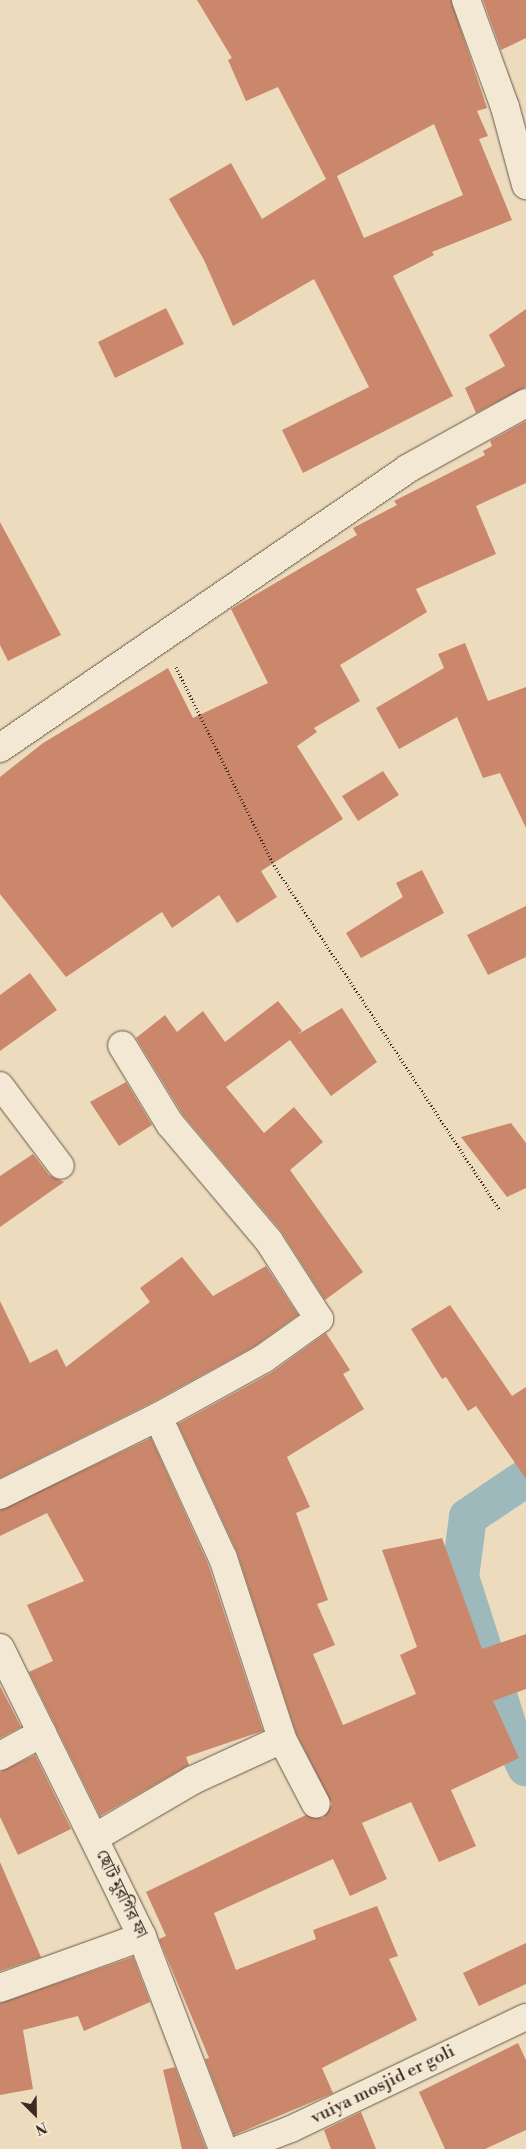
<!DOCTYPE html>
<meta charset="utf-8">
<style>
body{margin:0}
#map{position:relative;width:526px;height:2149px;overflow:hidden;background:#ecdcbd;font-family:"Libre Bodoni","Noto Serif Bengali",serif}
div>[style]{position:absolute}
.canal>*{height:38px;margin:-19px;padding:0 19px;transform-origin:19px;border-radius:19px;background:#9db9bb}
.building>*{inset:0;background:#ca876b}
.path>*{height:3px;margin-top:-1.5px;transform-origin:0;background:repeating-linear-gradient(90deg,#3c2b22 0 1px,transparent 0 3.5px)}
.roads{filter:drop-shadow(0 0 1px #685749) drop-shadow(0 0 1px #685749)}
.pedestrian>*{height:26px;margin:-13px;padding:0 13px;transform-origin:13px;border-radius:13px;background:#f3e8d4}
.minor>*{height:28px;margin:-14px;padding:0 14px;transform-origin:14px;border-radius:14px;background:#f3e8d4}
.tertiary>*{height:28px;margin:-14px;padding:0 14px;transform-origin:14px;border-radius:14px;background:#f3e8d4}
span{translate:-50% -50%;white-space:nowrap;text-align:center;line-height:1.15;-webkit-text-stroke:4px #f3e8d4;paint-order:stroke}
.street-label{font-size:18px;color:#3c2b22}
.north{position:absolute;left:10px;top:2089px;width:50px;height:50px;-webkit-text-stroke:4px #f3e8d4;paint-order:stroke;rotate:157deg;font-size:14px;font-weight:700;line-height:20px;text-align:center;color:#3c2b22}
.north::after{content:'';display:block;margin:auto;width:18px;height:22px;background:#3c2b22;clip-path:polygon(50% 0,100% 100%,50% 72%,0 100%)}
</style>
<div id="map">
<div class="canal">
<div style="left:526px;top:1478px;width:70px;rotate:146.1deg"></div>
<div style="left:468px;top:1517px;width:61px;rotate:97.6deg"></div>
<div style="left:460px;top:1577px;width:164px;rotate:72.2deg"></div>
<div style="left:510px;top:1733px;width:38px;rotate:65deg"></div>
</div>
<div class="building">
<div style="clip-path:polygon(evenodd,197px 0,451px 0,487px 108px,477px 111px,488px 136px,479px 139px,512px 220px,432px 252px,434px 255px,393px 276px,453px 396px,303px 473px,282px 430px,369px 387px,314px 279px,233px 326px,204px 260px,169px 199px,231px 163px,262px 219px,326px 179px,278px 87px,246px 101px,228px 60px,232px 58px,197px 0,434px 124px,463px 195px,364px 238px,337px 176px,434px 124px)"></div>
<div style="clip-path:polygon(483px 0,526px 0,526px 38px,501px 50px)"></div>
<div style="clip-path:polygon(166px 308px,184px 344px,115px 378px,98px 342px)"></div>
<div style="clip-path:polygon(526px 309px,526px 387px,476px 413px,465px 388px,505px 366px,489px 335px)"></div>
<div style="clip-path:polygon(526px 421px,526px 483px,476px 506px,496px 554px,416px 589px,427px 612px,340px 665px,360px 701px,314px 728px,317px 732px,297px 746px,343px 819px,261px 871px,277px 897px,237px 923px,219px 895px,172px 928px,162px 912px,66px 977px,0 894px,0 777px,43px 743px,168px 668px,193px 718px,268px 683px,231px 609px,357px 535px,353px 528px,397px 505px,394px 501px,485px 455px,483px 451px,492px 446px,490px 441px)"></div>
<div style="clip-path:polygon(0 522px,61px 635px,8px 661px,0 645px)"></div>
<div style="clip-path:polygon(465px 643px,488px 701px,526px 687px,526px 828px,500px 773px,483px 778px,457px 717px,399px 749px,376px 708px,444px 668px,438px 654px)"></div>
<div style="clip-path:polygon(383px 771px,399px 795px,358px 821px,342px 796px)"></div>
<div style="clip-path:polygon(422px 870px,444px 913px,361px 958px,346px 933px,403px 897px,396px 883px)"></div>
<div style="clip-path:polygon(526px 906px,526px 957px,488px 975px,467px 935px)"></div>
<div style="clip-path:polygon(30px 973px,57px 1010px,0 1051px,0 995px)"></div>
<div style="clip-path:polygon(278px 1001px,302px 1031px,297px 1035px,342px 1008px,377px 1062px,331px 1096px,290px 1040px,226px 1087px,264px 1133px,294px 1107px,323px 1142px,290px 1170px,363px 1272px,325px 1300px,281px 1231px,183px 1115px,136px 1038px,165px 1015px,177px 1032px,203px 1011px,225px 1042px)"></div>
<div style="clip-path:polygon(126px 1082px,152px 1125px,119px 1146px,90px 1102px)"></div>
<div style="clip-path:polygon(511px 1123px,526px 1143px,526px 1188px,507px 1197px,461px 1137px)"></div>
<div style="clip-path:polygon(33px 1154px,49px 1175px,64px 1182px,0 1227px,0 1176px)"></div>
<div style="clip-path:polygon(182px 1257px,213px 1296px,266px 1266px,298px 1315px,255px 1346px,151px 1403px,0 1478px,0 1301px,30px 1363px,57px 1349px,66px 1367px,150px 1302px,140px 1288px)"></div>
<div style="clip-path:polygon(450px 1305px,512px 1396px,526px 1387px,526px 1479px,476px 1406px,468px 1411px,446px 1377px,442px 1379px,411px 1329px)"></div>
<div style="clip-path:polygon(326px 1333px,350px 1370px,343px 1374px,364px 1409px,287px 1457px,310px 1507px,296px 1513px,328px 1600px,317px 1604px,335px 1645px,313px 1654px,343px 1725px,416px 1694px,400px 1655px,417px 1647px,382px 1550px,442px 1538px,482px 1649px,526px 1634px,526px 1689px,493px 1701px,519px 1758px,451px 1790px,476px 1846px,439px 1862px,411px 1802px,362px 1823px,387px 1879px,350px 1896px,333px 1859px,214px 1913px,236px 1970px,316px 1939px,313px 1930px,377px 1906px,398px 1956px,389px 1959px,417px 2020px,322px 2068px,333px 2093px,234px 2135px,205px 2059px,209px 2058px,159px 1939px,166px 1936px,146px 1892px,306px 1815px,323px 1818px,332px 1804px,296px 1733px,237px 1552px,178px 1424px,271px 1373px)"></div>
<div style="clip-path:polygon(151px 1438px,208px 1564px,263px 1731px,186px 1757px,189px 1765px,100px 1816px,29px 1672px,53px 1661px,27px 1605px,84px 1581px,47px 1513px,0 1536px,0 1510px)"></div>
<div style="clip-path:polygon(0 1686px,21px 1727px,0 1738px)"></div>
<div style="clip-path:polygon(35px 1755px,71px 1829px,18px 1855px,0 1817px,0 1772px)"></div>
<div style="clip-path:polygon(0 1862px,41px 1957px,0 1971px)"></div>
<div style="clip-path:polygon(526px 1943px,526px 1984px,479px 2006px,463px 1973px)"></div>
<div style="clip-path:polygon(133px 1957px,150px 2002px,84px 2031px,78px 2016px,23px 2030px,33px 2089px,0 2095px,0 2003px)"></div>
<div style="clip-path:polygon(518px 2043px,526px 2060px,526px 2130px,485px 2149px,445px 2149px,419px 2092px)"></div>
<div style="clip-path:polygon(175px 2067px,206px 2149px,182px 2149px,163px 2070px)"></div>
<div style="clip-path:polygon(361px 2112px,376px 2149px,331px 2149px,324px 2130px)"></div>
</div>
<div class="path">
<div style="left:176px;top:667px;width:221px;rotate:63.7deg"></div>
<div style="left:274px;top:865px;width:413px;rotate:56.8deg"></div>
</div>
<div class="roads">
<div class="pedestrian">
<div style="left:0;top:1085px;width:101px;rotate:53deg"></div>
<div style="left:239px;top:2149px;width:56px;rotate:-21deg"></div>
<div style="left:291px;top:2129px;width:260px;rotate:-25.5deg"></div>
</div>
<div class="minor">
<div style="left:466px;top:0;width:114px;rotate:70deg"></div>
<div style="left:505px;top:107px;width:81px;rotate:74.9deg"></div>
<div style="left:158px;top:1417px;width:155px;rotate:65.3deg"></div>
<div style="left:223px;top:1558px;width:190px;rotate:71.9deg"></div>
<div style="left:282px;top:1739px;width:73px;rotate:62.4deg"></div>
<div style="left:0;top:1495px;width:176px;rotate:-26.3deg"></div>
<div style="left:158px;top:1417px;width:120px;rotate:-28.9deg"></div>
<div style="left:263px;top:1359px;width:69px;rotate:-35.5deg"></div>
<div style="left:319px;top:1319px;width:93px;rotate:-122.7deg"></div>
<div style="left:269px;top:1241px;width:153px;rotate:-130.2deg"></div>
<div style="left:170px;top:1124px;width:92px;rotate:-121.3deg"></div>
<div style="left:0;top:1648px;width:322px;rotate:63.8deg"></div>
<div style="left:142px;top:1937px;width:227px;rotate:69.1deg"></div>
<div style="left:0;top:1756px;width:48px;rotate:-28.7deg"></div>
<div style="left:94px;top:1838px;width:115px;rotate:-30.4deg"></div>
<div style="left:193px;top:1780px;width:98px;rotate:-24.7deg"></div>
<div style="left:0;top:1988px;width:151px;rotate:-19.8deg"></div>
</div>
<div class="tertiary">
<div style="left:0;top:748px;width:493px;rotate:-34.4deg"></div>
<div style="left:407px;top:469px;width:136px;rotate:-29deg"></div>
</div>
</div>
<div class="street-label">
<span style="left:121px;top:1894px;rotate:64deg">ছোট মুরগির ফা</span>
<span style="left:383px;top:2085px;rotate:-26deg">vuiya mosjid er goli</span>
</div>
<div class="north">N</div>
</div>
